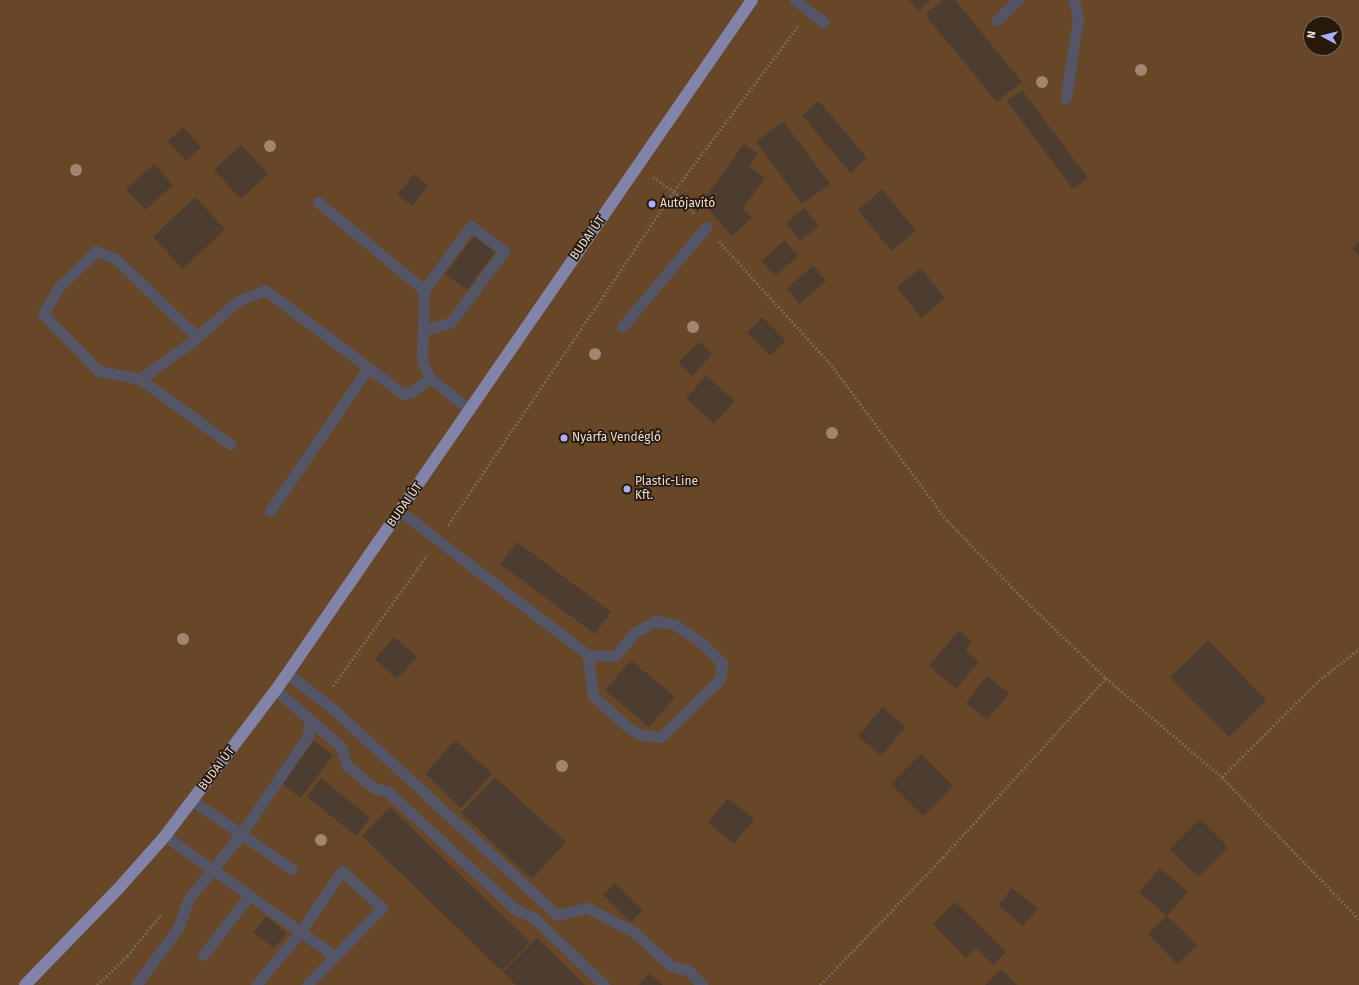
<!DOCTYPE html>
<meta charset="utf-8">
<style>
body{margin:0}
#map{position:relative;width:1359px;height:985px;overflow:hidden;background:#312316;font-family:"Fira Sans",sans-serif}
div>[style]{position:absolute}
.green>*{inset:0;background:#684729}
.building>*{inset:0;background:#4d3d30}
.path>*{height:2.5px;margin-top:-1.25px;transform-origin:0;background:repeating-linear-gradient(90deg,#73665b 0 2px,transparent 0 4px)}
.lane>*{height:11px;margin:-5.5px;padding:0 5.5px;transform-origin:5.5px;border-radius:5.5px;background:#545667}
.primary>*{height:12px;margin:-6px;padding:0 6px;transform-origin:6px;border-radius:6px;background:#8184a8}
.trees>*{width:12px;height:12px;margin:-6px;border-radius:50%;background:#a18770}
.dots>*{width:11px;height:11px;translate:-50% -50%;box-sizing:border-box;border:2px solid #27190c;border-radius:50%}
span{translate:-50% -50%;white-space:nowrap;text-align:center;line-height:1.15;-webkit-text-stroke:3.5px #27190c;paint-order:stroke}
.poi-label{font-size:12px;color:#e9dfd7}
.left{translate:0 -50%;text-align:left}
.street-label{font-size:12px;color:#e9dfd7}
.north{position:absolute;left:1303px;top:16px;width:40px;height:40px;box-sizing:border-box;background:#27190c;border:1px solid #75685d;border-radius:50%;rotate:277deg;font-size:11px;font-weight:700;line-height:16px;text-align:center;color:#e9dfd7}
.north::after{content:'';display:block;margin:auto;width:14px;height:18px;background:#acaffb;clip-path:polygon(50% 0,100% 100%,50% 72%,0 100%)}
</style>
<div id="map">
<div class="green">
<div style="clip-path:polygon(evenodd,0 0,1359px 0,1359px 985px,0 985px,0 0,1311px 24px,1335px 24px,1335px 48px,1311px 48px,1311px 24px)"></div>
</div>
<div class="building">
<div style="clip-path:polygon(909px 0,930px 0,919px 11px)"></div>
<div style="clip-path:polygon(943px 0,955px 0,1022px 82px,997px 102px,925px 15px)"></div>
<div style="clip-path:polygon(1022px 90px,1088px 178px,1073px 189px,1007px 101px)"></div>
<div style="clip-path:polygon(819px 101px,867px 158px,850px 173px,802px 115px)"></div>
<div style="clip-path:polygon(783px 121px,830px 184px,802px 204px,756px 142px)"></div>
<div style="clip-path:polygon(183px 127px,201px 147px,186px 161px,168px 141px)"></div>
<div style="clip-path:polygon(744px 144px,758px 154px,749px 166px,765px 178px,743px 208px,752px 218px,732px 236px,702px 202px)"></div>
<div style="clip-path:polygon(241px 145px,268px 174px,241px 199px,214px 170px)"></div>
<div style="clip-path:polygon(154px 164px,173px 185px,145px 210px,126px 189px)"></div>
<div style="clip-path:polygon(414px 174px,428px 186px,412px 206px,397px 195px)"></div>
<div style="clip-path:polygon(882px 189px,916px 231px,891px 251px,858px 210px)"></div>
<div style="clip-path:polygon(195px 197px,225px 229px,183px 269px,153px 237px)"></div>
<div style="clip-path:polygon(804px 208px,819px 226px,800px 241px,786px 223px)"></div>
<div style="clip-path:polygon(474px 236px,495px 252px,467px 290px,445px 274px)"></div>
<div style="clip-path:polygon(785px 240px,798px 256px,775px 276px,761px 261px)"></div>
<div style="clip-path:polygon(1359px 242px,1359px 256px,1352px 249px)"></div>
<div style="clip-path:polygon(813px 265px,826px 281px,800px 304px,787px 289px)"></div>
<div style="clip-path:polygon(921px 268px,945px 298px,921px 318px,897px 287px)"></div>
<div style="clip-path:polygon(762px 317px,786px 341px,770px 356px,747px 333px)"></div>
<div style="clip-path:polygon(699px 342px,712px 354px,692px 376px,678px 363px)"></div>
<div style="clip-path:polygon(706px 376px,735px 401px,714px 424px,686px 398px)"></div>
<div style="clip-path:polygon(517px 542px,611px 612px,595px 634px,500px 564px)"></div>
<div style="clip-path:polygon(959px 630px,972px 642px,966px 650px,979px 662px,956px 689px,929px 666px)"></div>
<div style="clip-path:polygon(394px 637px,417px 657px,397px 679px,375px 659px)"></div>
<div style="clip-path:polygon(1208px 640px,1266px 700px,1229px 737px,1170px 677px)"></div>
<div style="clip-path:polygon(631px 660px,675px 697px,649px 727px,605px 690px)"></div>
<div style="clip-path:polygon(987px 676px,1009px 693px,987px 720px,966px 703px)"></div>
<div style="clip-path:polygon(882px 707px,906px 727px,881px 756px,858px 736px)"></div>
<div style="clip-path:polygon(455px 740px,492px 774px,461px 808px,425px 774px)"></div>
<div style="clip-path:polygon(314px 741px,333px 755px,301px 798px,282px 784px)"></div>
<div style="clip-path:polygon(921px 754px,953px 786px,923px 816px,891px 784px)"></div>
<div style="clip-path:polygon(495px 777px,566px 842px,532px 879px,461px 813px)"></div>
<div style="clip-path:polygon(321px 778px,370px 818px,356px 836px,307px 797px)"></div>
<div style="clip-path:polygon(728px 798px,754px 819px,734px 844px,708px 823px)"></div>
<div style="clip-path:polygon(390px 807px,530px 942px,502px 971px,362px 836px)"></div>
<div style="clip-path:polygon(1200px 819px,1228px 847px,1198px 877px,1170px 849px)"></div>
<div style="clip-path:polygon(1160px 868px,1188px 892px,1167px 916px,1139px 892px)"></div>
<div style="clip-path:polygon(615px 883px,643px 910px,631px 922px,603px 896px)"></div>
<div style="clip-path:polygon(1012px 888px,1038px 909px,1023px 926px,998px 905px)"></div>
<div style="clip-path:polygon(955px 902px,1006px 952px,994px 965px,976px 948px,966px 958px,933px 924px)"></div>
<div style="clip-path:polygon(266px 916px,287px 933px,274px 948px,253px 932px)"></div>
<div style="clip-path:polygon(1167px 916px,1197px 945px,1177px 964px,1148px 934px)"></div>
<div style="clip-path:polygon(537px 938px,585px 985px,516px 985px,503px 972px)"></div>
<div style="clip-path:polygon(1002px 969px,1017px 985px,985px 985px)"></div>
<div style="clip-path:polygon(649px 973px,663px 985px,639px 985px)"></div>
</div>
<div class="path">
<div style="left:653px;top:177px;width:25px;rotate:34deg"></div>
<div style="left:674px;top:191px;width:30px;rotate:48deg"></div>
<div style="left:719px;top:241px;width:171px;rotate:47.8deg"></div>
<div style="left:834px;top:368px;width:189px;rotate:53.4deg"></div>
<div style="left:947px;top:520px;width:105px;rotate:45.8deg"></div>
<div style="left:1020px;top:595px;width:120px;rotate:44deg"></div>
<div style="left:1106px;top:678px;width:153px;rotate:40.5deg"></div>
<div style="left:1222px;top:777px;width:197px;rotate:46deg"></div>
<div style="left:448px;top:525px;width:403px;rotate:-55.9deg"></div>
<div style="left:674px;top:191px;width:206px;rotate:-53.1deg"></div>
<div style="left:333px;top:686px;width:161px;rotate:-54.3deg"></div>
<div style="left:1222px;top:777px;width:136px;rotate:-45deg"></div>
<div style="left:1318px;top:681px;width:52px;rotate:-38deg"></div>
<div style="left:97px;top:985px;width:42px;rotate:-44deg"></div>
<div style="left:127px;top:956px;width:55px;rotate:-50.9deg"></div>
<div style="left:820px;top:985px;width:178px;rotate:-46.1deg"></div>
<div style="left:943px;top:857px;width:242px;rotate:-47.7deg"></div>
</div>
<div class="lane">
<div style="left:795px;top:0;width:36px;rotate:38deg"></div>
<div style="left:997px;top:20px;width:29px;rotate:-44deg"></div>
<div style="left:1066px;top:98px;width:81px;rotate:-81.5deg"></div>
<div style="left:1078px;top:18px;width:18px;rotate:-103deg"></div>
<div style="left:318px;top:202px;width:138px;rotate:39.7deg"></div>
<div style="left:424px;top:290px;width:71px;rotate:91.6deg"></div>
<div style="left:422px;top:361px;width:19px;rotate:65deg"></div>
<div style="left:430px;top:378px;width:51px;rotate:38.7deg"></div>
<div style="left:622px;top:327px;width:131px;rotate:-50deg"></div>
<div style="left:423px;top:331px;width:29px;rotate:-18deg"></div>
<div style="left:451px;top:322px;width:89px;rotate:-53.3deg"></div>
<div style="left:504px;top:251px;width:41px;rotate:-142.9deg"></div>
<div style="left:471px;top:226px;width:79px;rotate:126.3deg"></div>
<div style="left:197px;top:337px;width:112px;rotate:-136.1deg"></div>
<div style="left:116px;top:259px;width:22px;rotate:-158deg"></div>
<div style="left:96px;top:251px;width:52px;rotate:135.8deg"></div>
<div style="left:59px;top:287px;width:31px;rotate:121deg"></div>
<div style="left:43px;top:314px;width:80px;rotate:45.5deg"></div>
<div style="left:99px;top:371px;width:42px;rotate:11deg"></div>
<div style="left:140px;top:379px;width:62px;rotate:-35.8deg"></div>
<div style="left:190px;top:343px;width:9px;rotate:-41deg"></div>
<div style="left:197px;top:337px;width:55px;rotate:-41.3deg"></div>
<div style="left:238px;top:301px;width:29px;rotate:-22deg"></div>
<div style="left:265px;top:290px;width:173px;rotate:37deg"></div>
<div style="left:403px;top:394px;width:9px;rotate:-13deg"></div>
<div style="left:412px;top:392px;width:23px;rotate:-38deg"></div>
<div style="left:140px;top:379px;width:111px;rotate:35.8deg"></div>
<div style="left:270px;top:511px;width:173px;rotate:-55.6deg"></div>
<div style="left:401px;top:512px;width:235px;rotate:37.4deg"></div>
<div style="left:588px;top:655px;width:27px;rotate:2deg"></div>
<div style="left:615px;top:656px;width:31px;rotate:-50deg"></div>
<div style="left:635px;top:632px;width:24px;rotate:-28deg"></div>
<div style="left:656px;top:621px;width:18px;rotate:9deg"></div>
<div style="left:674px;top:624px;width:34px;rotate:34deg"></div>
<div style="left:702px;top:643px;width:28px;rotate:45deg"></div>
<div style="left:722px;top:663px;width:16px;rotate:97deg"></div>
<div style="left:720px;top:679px;width:83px;rotate:135.5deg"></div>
<div style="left:661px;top:737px;width:19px;rotate:-174deg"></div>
<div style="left:642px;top:735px;width:13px;rotate:-153deg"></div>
<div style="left:630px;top:729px;width:50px;rotate:-138.3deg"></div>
<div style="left:593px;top:696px;width:41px;rotate:-97deg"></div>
<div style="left:288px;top:674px;width:56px;rotate:37.7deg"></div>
<div style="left:332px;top:708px;width:306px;rotate:42.6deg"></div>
<div style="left:557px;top:915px;width:32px;rotate:-13deg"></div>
<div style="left:588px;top:908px;width:52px;rotate:27.6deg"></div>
<div style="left:634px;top:932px;width:50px;rotate:42.6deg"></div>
<div style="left:671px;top:966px;width:17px;rotate:13deg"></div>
<div style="left:688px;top:970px;width:21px;rotate:47deg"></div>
<div style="left:276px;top:690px;width:86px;rotate:41.2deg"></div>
<div style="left:341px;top:747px;width:19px;rotate:72deg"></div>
<div style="left:347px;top:765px;width:35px;rotate:41deg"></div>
<div style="left:373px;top:788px;width:14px;rotate:12deg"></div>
<div style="left:387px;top:791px;width:174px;rotate:42.7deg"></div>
<div style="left:515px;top:909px;width:21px;rotate:25deg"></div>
<div style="left:534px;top:918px;width:97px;rotate:43.7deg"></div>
<div style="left:193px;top:801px;width:120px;rotate:34.5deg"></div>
<div style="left:165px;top:836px;width:208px;rotate:35.2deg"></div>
<div style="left:335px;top:956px;width:40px;rotate:134deg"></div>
<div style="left:203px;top:955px;width:73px;rotate:-52.2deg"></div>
<div style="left:136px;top:985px;width:71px;rotate:-53.6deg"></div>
<div style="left:178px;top:928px;width:32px;rotate:-70deg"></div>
<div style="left:189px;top:898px;width:84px;rotate:-50.8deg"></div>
<div style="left:242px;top:833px;width:117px;rotate:-55.8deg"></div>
<div style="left:308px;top:736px;width:16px;rotate:-86deg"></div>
<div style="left:256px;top:985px;width:69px;rotate:-50.3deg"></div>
<div style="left:300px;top:932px;width:74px;rotate:-55.5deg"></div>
<div style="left:342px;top:871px;width:54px;rotate:42.8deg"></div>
<div style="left:382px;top:908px;width:67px;rotate:134.4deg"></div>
</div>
<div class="primary">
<div style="left:25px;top:985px;width:134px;rotate:-45.9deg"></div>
<div style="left:118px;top:889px;width:71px;rotate:-48.4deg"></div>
<div style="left:165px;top:836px;width:183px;rotate:-52.8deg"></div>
<div style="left:276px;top:690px;width:838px;rotate:-55.4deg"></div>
</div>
<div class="trees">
<div style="left:1141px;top:70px"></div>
<div style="left:1042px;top:82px"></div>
<div style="left:270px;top:146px"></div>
<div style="left:76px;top:170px"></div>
<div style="left:693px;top:327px"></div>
<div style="left:595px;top:354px"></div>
<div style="left:832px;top:433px"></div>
<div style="left:183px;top:639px"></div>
<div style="left:562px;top:766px"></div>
<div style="left:321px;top:840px"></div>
</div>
<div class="dots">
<div style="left:652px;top:204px;background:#acaffb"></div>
<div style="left:564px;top:438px;background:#acaffb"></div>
<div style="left:627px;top:489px;background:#acaffb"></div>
</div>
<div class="poi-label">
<span class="left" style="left:660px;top:204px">Autójavító</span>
<span class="left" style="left:572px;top:438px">Nyárfa Vendéglő</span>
<span class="left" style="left:635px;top:489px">Plastic-Line<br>Kft.</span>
</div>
<div class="street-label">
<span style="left:588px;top:238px;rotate:-55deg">BUDAI ÚT</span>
<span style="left:405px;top:505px;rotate:-55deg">BUDAI ÚT</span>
<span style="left:217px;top:769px;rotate:-53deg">BUDAI ÚT</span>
</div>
<div class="north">N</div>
</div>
